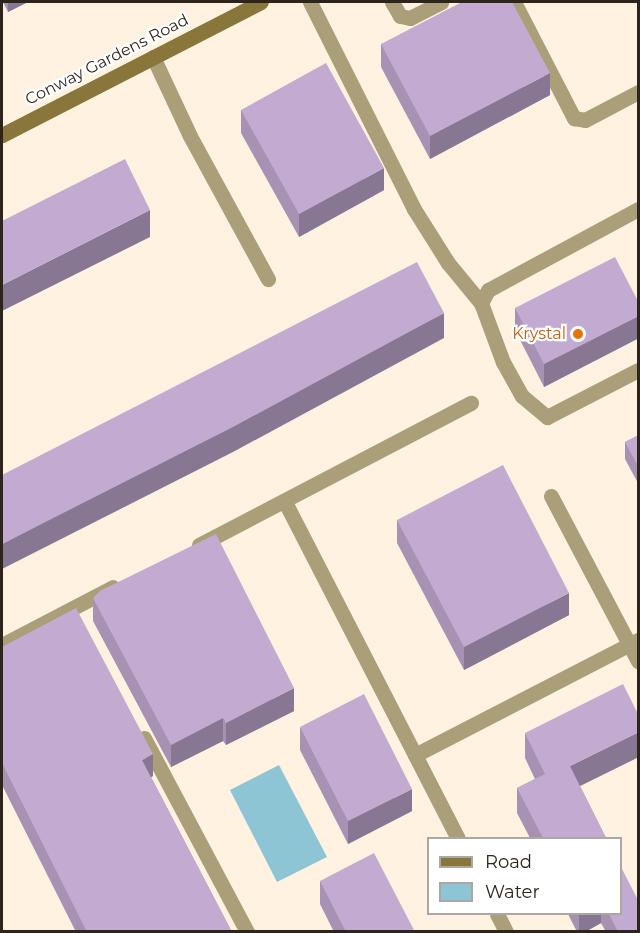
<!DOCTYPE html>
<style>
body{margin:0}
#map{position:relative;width:640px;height:933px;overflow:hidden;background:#fff2e1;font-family:Montserrat,sans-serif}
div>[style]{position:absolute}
.water>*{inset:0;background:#8ec5d4}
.lane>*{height:15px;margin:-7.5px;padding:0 7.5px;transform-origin:7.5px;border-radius:7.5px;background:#ab9f79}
.secondary>*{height:15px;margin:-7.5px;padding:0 7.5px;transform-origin:7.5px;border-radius:7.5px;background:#88763b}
.wall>*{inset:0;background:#a892b3}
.shaded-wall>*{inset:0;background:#887792}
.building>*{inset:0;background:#c3aad0}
.dots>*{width:16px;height:16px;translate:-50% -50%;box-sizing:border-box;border:3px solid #fff;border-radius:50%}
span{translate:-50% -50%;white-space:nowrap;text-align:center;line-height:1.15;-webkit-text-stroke:4.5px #fff;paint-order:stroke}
.street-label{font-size:16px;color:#2d251b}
.food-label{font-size:16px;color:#c56008}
.right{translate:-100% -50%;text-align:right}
.frame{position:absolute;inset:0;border:3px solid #2d251b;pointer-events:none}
.legend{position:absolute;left:427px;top:837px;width:195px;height:78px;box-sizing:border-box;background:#fff;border:2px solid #aba8a4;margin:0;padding:8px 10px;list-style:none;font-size:18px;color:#2d251b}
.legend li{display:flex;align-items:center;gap:12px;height:30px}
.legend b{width:30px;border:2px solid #aba8a4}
</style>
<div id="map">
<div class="water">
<div style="clip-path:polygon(279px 765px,327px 857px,277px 882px,230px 790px)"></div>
</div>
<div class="lane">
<div style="left:310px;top:2px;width:232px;rotate:63.3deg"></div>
<div style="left:414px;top:209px;width:64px;rotate:57.8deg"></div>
<div style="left:448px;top:263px;width:52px;rotate:50.5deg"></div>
<div style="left:392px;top:2px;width:16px;rotate:60deg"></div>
<div style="left:400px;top:16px;width:10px;rotate:11deg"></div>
<div style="left:410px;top:18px;width:35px;rotate:-27deg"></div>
<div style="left:514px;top:2px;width:131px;rotate:62.7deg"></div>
<div style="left:574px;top:118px;width:11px;rotate:10deg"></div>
<div style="left:585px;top:120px;width:60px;rotate:-27.8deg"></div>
<div style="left:153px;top:57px;width:87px;rotate:64.9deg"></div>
<div style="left:190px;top:136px;width:163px;rotate:61.4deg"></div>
<div style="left:638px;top:209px;width:170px;rotate:151.6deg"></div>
<div style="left:488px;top:290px;width:15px;rotate:118deg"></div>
<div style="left:481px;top:303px;width:63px;rotate:69.6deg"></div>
<div style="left:503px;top:362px;width:39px;rotate:61deg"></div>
<div style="left:522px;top:396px;width:33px;rotate:40deg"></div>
<div style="left:547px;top:417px;width:102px;rotate:-27.3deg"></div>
<div style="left:551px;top:496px;width:187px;rotate:62.2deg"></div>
<div style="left:285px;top:502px;width:378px;rotate:62.8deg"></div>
<div style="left:199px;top:545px;width:307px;rotate:-27.6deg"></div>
<div style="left:2px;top:645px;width:125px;rotate:-27.6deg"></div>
<div style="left:144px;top:738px;width:220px;rotate:62deg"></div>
<div style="left:415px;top:755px;width:251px;rotate:-27.3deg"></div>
<div style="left:497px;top:914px;width:20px;rotate:63deg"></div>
</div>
<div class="secondary">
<div style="left:2px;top:135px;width:291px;rotate:-27.2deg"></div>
</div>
<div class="wall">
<div style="clip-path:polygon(3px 2px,28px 2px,8px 12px)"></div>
<div style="clip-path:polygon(381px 44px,550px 95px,430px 159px,381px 67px)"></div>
<div style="clip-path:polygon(241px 110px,384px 190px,299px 237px,241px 133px)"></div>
<div style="clip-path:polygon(639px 303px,639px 338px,544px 387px,515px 330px,515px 308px)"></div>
<div style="clip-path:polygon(639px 435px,639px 485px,625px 459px,625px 442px)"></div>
<div style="clip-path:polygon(397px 520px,569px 615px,464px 670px,397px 543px)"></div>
<div style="clip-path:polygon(93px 598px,294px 711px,226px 745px,223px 741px,171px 767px,93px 621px)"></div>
<div style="clip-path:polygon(2px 647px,153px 776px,151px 777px,232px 932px,76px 932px,2px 785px)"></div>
<div style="clip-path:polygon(300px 727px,412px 811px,348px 844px,300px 750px)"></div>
<div style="clip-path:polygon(525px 733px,580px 786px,606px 838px,530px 838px,517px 813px,517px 788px,535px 779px,525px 758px)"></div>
<div style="clip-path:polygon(320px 881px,415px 932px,334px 932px,320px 904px)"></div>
<div style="clip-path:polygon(568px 914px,621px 914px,639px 932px,606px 932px,601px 923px,585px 932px,577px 932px)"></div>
</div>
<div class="shaded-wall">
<div style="clip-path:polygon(8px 2px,28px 2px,8px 12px)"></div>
<div style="clip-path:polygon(550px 73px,550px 95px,430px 159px,430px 136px)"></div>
<div style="clip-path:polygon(384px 168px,384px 190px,299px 237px,299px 214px)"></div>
<div style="clip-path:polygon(150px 210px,150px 237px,2px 311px,2px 285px)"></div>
<div style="clip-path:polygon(444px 313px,444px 338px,233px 452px,2px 569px,2px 544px)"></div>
<div style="clip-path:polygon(639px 316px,639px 338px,544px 387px,544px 364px)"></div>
<div style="clip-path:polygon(569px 593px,569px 615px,464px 670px,464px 647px)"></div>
<div style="clip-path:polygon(294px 688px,294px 711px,226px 745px,226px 723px)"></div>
<div style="clip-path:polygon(223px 718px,223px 741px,171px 767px,171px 745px)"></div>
<div style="clip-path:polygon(639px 732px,639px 757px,570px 791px,570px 766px)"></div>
<div style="clip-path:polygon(153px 754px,153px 776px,142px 782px,142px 760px)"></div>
<div style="clip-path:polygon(412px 789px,412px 811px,348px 844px,348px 821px)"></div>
<div style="clip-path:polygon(579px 914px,601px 914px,601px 923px,585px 932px,579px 932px)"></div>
</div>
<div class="building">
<div style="clip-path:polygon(462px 2px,512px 2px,550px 73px,430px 136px,381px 44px)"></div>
<div style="clip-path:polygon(326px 63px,384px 168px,299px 214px,241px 110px)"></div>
<div style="clip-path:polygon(125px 159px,150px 210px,2px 285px,2px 221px)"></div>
<div style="clip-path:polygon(615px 257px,639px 303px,639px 316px,544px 364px,515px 308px)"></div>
<div style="clip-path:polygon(417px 262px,444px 313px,233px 427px,2px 544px,2px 475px)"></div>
<div style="clip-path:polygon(639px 435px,639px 468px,625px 442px)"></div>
<div style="clip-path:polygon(503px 465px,569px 593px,464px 647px,397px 520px)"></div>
<div style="clip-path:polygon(216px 534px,294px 688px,226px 723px,223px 718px,171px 745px,93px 598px,100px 591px)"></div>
<div style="clip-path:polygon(76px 608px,153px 754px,142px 760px,232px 932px,87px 932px,2px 763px,2px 647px)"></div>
<div style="clip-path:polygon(623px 684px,639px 716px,639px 732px,570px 766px,606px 838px,543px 838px,517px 788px,545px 774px,525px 733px)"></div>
<div style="clip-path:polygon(364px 694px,412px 789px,348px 821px,300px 727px)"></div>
<div style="clip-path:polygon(374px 853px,415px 932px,346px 932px,320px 881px)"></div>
<div style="clip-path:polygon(621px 867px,639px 902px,639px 932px,618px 932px,609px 914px,621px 914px)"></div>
</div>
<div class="dots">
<div style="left:578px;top:334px;background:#e8710a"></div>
</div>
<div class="street-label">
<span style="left:107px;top:60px;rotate:-27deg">Conway Gardens Road</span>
</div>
<div class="food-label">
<span class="right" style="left:566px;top:334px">Krystal</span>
</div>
<div class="frame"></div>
<ul class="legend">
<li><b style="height:8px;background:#88763b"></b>Road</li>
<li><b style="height:16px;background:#8ec5d4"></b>Water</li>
</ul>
</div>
